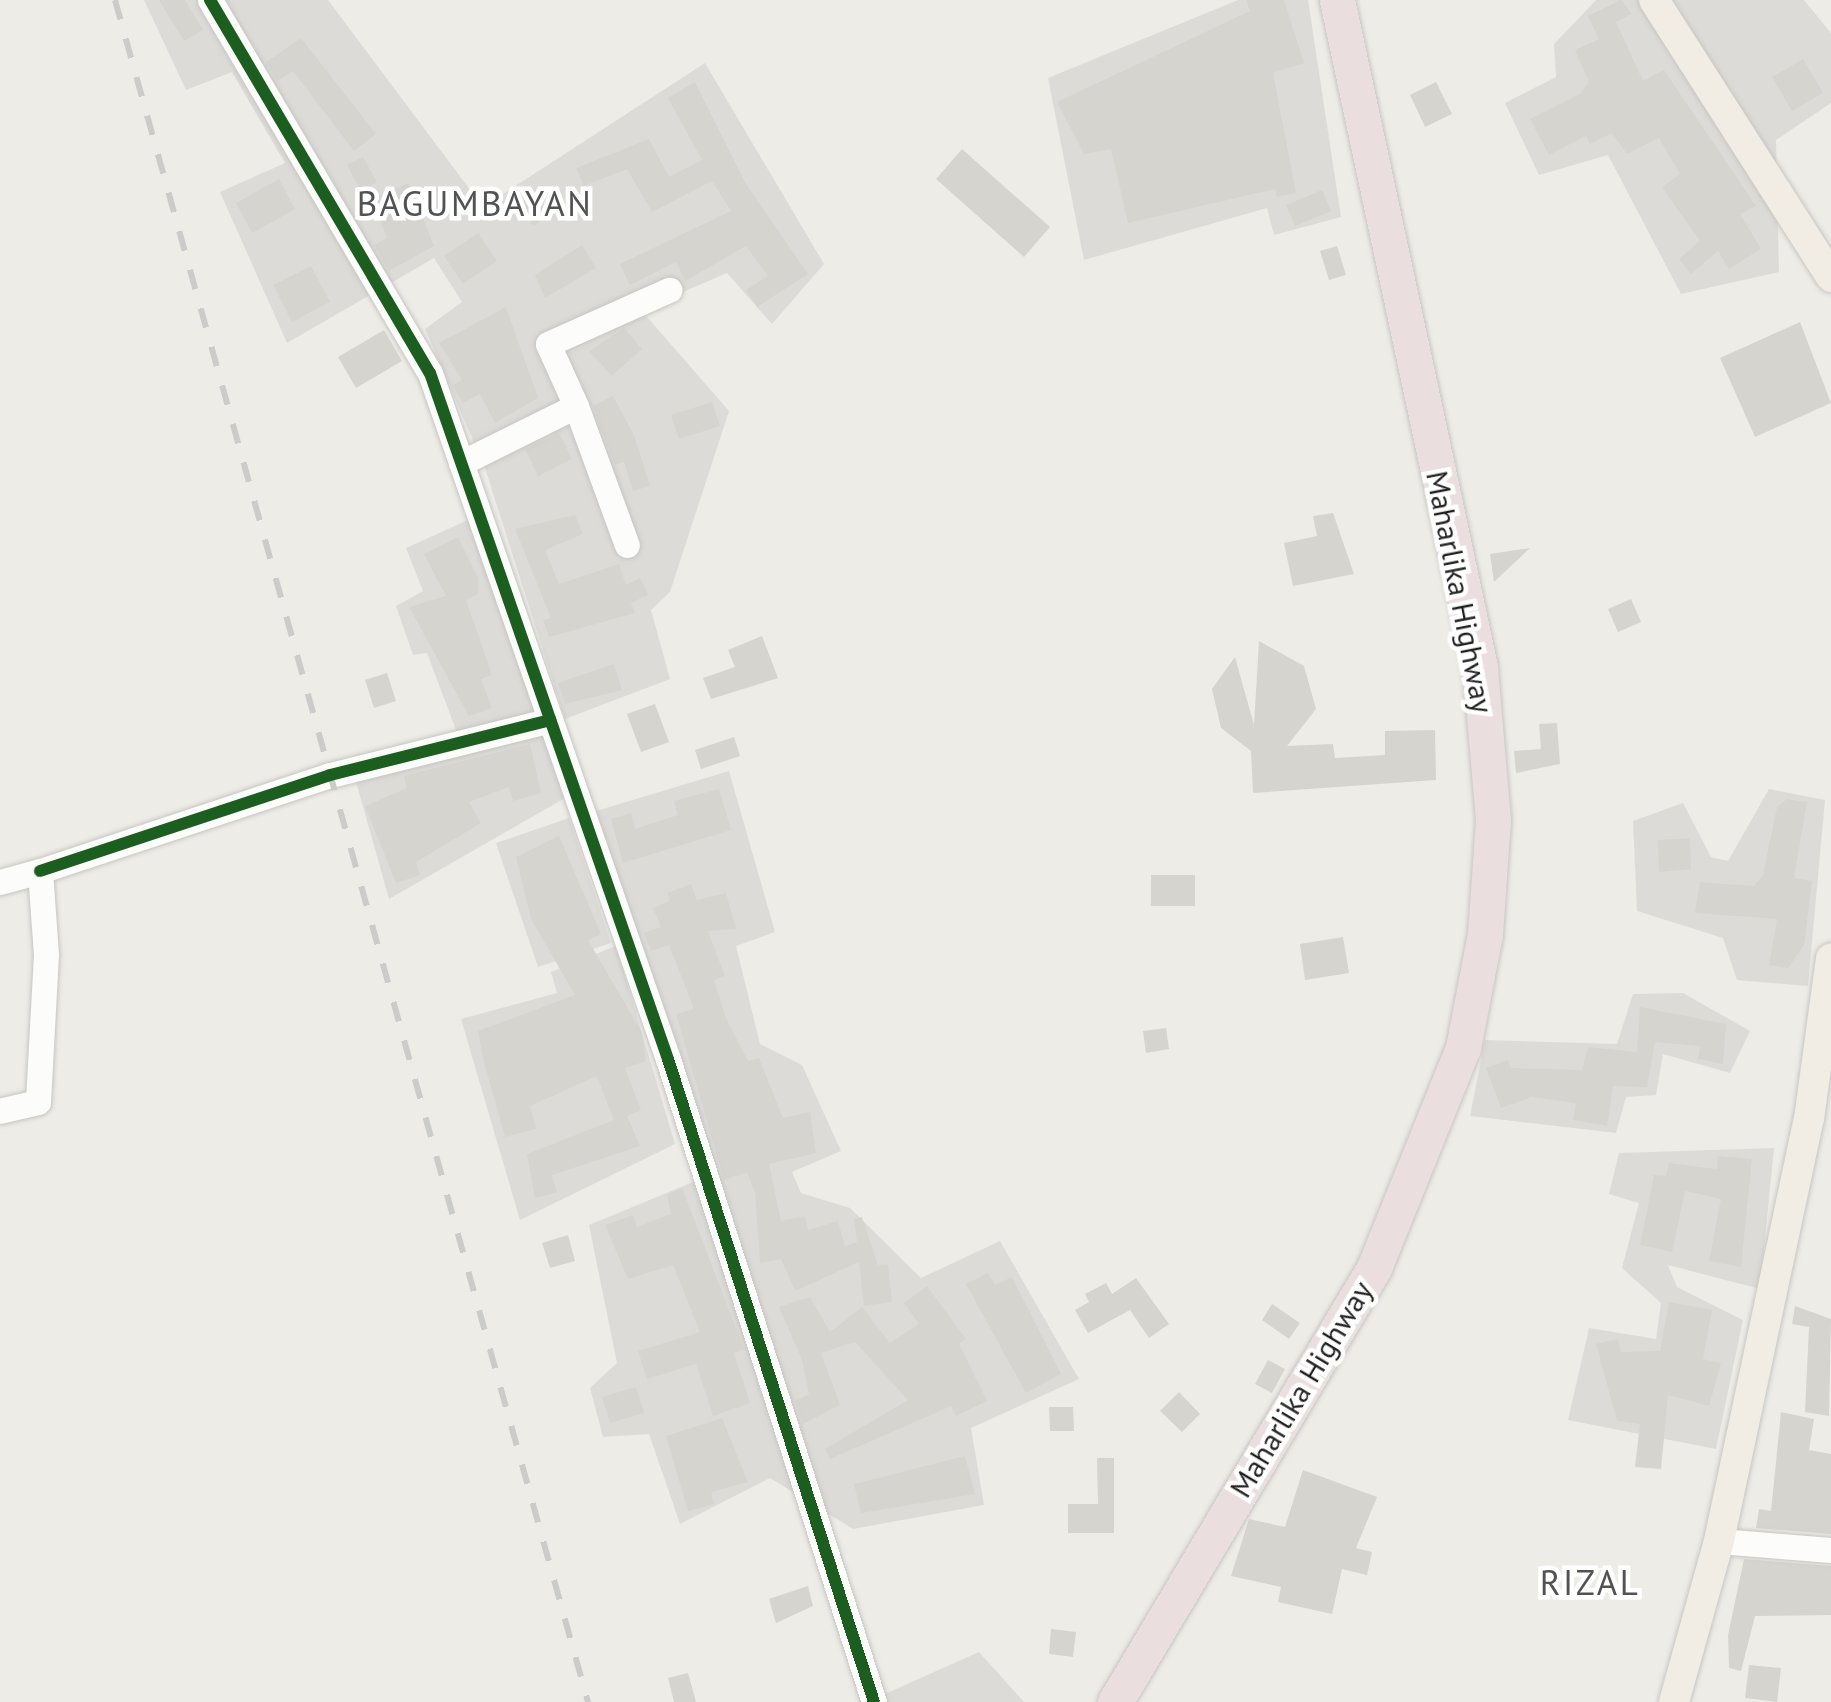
<!DOCTYPE html>
<style>
body{margin:0}
#map{position:relative;width:1831px;height:1702px;overflow:hidden;background:#eeece7;font-family:"PT Sans",sans-serif}
div>[style]{position:absolute}
.residential>*{inset:0;background:#dddbd8}
.building>*{inset:0;background:#d6d4cf}
.roads{filter:drop-shadow(0 0 2px #c6c6c3) drop-shadow(0 0 2px #c6c6c3)}
.minor>*{height:25px;margin:-12.5px;padding:0 12.5px;transform-origin:12.5px;border-radius:12.5px;background:#fcfcfb}
.major>*{height:30px;margin:-15px;padding:0 15px;transform-origin:15px;border-radius:15px;background:#f1ede4}
.highway>*{height:35px;margin:-17.5px;padding:0 17.5px;transform-origin:17.5px;border-radius:17.5px;background:#ebdede}
.rail>*{height:6px;margin-top:-3px;transform-origin:0;background:repeating-linear-gradient(90deg,#cbcbca 0 20px,transparent 0 40px)}
.cycleway>*{height:12px;margin:-6px;padding:0 6px;transform-origin:6px;border-radius:6px;background:#1b5e20}
span{translate:-50% -50%;white-space:nowrap;text-align:center;line-height:1.15;-webkit-text-stroke:9px #fff;paint-order:stroke}
.street-label{font-size:30px;color:#1f1f1f}
.quarter-label{font-size:35px;color:#525252;letter-spacing:2.5px}
</style>
<div id="map">
<div class="residential">
<div style="clip-path:polygon(144px 0,328px 0,483px 207px,705px 63px,824px 264px,772px 324px,727px 273px,641px 310px,729px 411px,670px 592px,651px 610px,670px 679px,565px 719px,485px 468px,425px 329px,462px 302px,434px 258px,287px 343px,220px 192px,285px 163px,232px 72px,186px 90px)"></div>
<div style="clip-path:polygon(1238px 0,1308px 0,1341px 217px,1274px 235px,1267px 208px,1084px 260px,1048px 78px)"></div>
<div style="clip-path:polygon(1596px 0,1804px 0,1831px 33px,1831px 103px,1776px 140px,1779px 272px,1681px 294px,1608px 155px,1539px 175px,1505px 103px,1556px 77px,1554px 44px)"></div>
<div style="clip-path:polygon(468px 520px,565px 798px,389px 899px,355px 778px,459px 738px,427px 653px,413px 655px,396px 606px,423px 591px,406px 548px)"></div>
<div style="clip-path:polygon(729px 771px,775px 932px,736px 946px,760px 1044px,802px 1065px,841px 1151px,792px 1172px,801px 1193px,850px 1208px,921px 1278px,1000px 1241px,1079px 1379px,971px 1428px,984px 1505px,853px 1529px,770px 1478px,680px 1524px,649px 1434px,603px 1437px,590px 1388px,617px 1363px,589px 1225px,710px 1175px,596px 811px)"></div>
<div style="clip-path:polygon(1769px 789px,1825px 800px,1808px 986px,1737px 980px,1723px 938px,1637px 911px,1633px 821px,1683px 803px,1711px 857px,1728px 861px)"></div>
<div style="clip-path:polygon(569px 818px,611px 943px,538px 967px,496px 843px)"></div>
<div style="clip-path:polygon(616px 946px,675px 1144px,520px 1220px,461px 1019px,557px 993px,551px 972px)"></div>
<div style="clip-path:polygon(1683px 993px,1750px 1031px,1730px 1073px,1663px 1054px,1656px 1095px,1626px 1097px,1616px 1133px,1470px 1116px,1485px 1040px,1617px 1044px,1633px 994px)"></div>
<div style="clip-path:polygon(1774px 1148px,1760px 1289px,1668px 1265px,1677px 1287px,1743px 1320px,1716px 1449px,1568px 1420px,1589px 1328px,1656px 1339px,1661px 1303px,1622px 1268px,1639px 1203px,1609px 1194px,1619px 1153px)"></div>
<div style="clip-path:polygon(979px 1652px,1024px 1702px,867px 1702px)"></div>
</div>
<div class="building">
<div style="clip-path:polygon(159px 0,185px 0,203px 30px,184px 41px)"></div>
<div style="clip-path:polygon(1246px 0,1284px 0,1304px 63px,1273px 73px,1296px 193px,1277px 197px,1275px 189px,1128px 223px,1111px 149px,1084px 154px,1057px 102px,1250px 11px)"></div>
<div style="clip-path:polygon(1621px 0,1632px 14px,1616px 22px,1643px 81px,1664px 70px,1756px 206px,1740px 214px,1761px 249px,1729px 269px,1718px 251px,1691px 274px,1679px 259px,1700px 241px,1662px 187px,1680px 174px,1659px 138px,1627px 154px,1612px 133px,1590px 144px,1586px 136px,1549px 155px,1530px 119px,1580px 94px,1589px 82px,1575px 50px,1599px 39px,1588px 16px)"></div>
<div style="clip-path:polygon(301px 38px,376px 134px,354px 151px,293px 71px,277px 81px,266px 62px)"></div>
<div style="clip-path:polygon(1803px 59px,1823px 93px,1792px 111px,1772px 77px)"></div>
<div style="clip-path:polygon(695px 82px,746px 184px,808px 274px,757px 307px,746px 290px,768px 276px,746px 246px,685px 281px,676px 262px,630px 285px,620px 264px,731px 211px,712px 181px,652px 212px,627px 169px,584px 186px,576px 168px,649px 139px,669px 177px,702px 160px,668px 98px)"></div>
<div style="clip-path:polygon(1436px 82px,1452px 114px,1425px 127px,1410px 95px)"></div>
<div style="clip-path:polygon(962px 149px,1050px 227px,1024px 257px,936px 179px)"></div>
<div style="clip-path:polygon(363px 157px,377px 182px,361px 191px,347px 165px)"></div>
<div style="clip-path:polygon(279px 179px,295px 209px,252px 233px,236px 203px)"></div>
<div style="clip-path:polygon(409px 183px,434px 246px,389px 271px,374px 245px,387px 238px,371px 199px)"></div>
<div style="clip-path:polygon(1322px 190px,1331px 211px,1295px 226px,1286px 205px)"></div>
<div style="clip-path:polygon(533px 193px,549px 216px,534px 226px,518px 204px)"></div>
<div style="clip-path:polygon(478px 233px,497px 261px,463px 284px,444px 256px)"></div>
<div style="clip-path:polygon(582px 245px,596px 268px,545px 298px,535px 275px)"></div>
<div style="clip-path:polygon(1337px 246px,1346px 275px,1329px 280px,1320px 251px)"></div>
<div style="clip-path:polygon(311px 266px,330px 302px,292px 322px,273px 285px)"></div>
<div style="clip-path:polygon(506px 307px,538px 398px,495px 423px,480px 394px,463px 403px,453px 385px,462px 380px,439px 343px)"></div>
<div style="clip-path:polygon(1800px 322px,1831px 403px,1755px 437px,1720px 358px)"></div>
<div style="clip-path:polygon(624px 328px,642px 349px,612px 376px,589px 351px)"></div>
<div style="clip-path:polygon(384px 330px,402px 361px,356px 388px,338px 357px)"></div>
<div style="clip-path:polygon(613px 396px,634px 435px,650px 486px,633px 491px,624px 462px,615px 465px,593px 406px)"></div>
<div style="clip-path:polygon(712px 402px,720px 426px,679px 439px,671px 415px)"></div>
<div style="clip-path:polygon(559px 433px,572px 459px,538px 476px,525px 449px)"></div>
<div style="clip-path:polygon(1333px 513px,1354px 574px,1293px 586px,1284px 543px,1317px 536px,1313px 516px)"></div>
<div style="clip-path:polygon(575px 515px,583px 534px,545px 550px,559px 584px,619px 564px,626px 585px,640px 578px,648px 595px,631px 603px,635px 613px,549px 637px,543px 620px,551px 618px,515px 529px)"></div>
<div style="clip-path:polygon(458px 537px,478px 578px,478px 594px,466px 600px,492px 675px,481px 679px,492px 708px,469px 716px,409px 607px,446px 596px,424px 554px)"></div>
<div style="clip-path:polygon(1530px 548px,1494px 582px,1490px 554px)"></div>
<div style="clip-path:polygon(1631px 599px,1641px 622px,1618px 632px,1608px 609px)"></div>
<div style="clip-path:polygon(762px 636px,778px 678px,711px 699px,703px 678px,735px 667px,728px 650px)"></div>
<div style="clip-path:polygon(1259px 641px,1304px 666px,1316px 709px,1287px 746px,1333px 744px,1335px 758px,1385px 755px,1385px 731px,1435px 730px,1436px 780px,1253px 793px,1251px 751px,1221px 728px,1212px 689px,1235px 657px,1254px 725px)"></div>
<div style="clip-path:polygon(614px 664px,622px 690px,565px 704px,558px 683px)"></div>
<div style="clip-path:polygon(387px 673px,396px 701px,374px 708px,365px 680px)"></div>
<div style="clip-path:polygon(655px 704px,669px 742px,641px 752px,627px 714px)"></div>
<div style="clip-path:polygon(1557px 723px,1560px 764px,1516px 773px,1514px 751px,1541px 749px,1539px 724px)"></div>
<div style="clip-path:polygon(734px 737px,740px 756px,701px 769px,695px 750px)"></div>
<div style="clip-path:polygon(530px 744px,541px 793px,513px 801px,509px 787px,469px 802px,481px 823px,416px 862px,420px 875px,396px 883px,365px 806px,407px 788px,404px 776px)"></div>
<div style="clip-path:polygon(719px 789px,731px 830px,623px 863px,611px 819px,631px 813px,635px 829px,678px 815px,674px 801px)"></div>
<div style="clip-path:polygon(1787px 799px,1807px 802px,1794px 878px,1812px 881px,1804px 945px,1788px 968px,1769px 965px,1777px 919px,1695px 913px,1700px 882px,1754px 886px,1763px 875px,1777px 807px)"></div>
<div style="clip-path:polygon(559px 836px,601px 934px,588px 940px,641px 1031px,646px 1061px,625px 1068px,641px 1110px,627px 1116px,640px 1146px,552px 1175px,557px 1192px,535px 1198px,527px 1154px,614px 1120px,597px 1076px,530px 1106px,536px 1129px,505px 1137px,484px 1062px,478px 1031px,575px 995px,531px 919px,516px 857px)"></div>
<div style="clip-path:polygon(1690px 838px,1691px 869px,1659px 872px,1658px 840px)"></div>
<div style="clip-path:polygon(1151px 875px,1195px 875px,1195px 906px,1151px 906px)"></div>
<div style="clip-path:polygon(691px 884px,697px 900px,726px 893px,736px 929px,708px 931px,725px 976px,714px 980px,726px 1018px,748px 1061px,759px 1058px,783px 1118px,810px 1112px,816px 1153px,769px 1164px,781px 1221px,805px 1216px,808px 1230px,838px 1221px,845px 1246px,857px 1242px,854px 1219px,862px 1217px,878px 1265px,888px 1264px,892px 1302px,864px 1306px,859px 1262px,795px 1291px,781px 1259px,760px 1263px,755px 1192px,747px 1172px,724px 1180px,676px 1014px,694px 1009px,669px 945px,651px 951px,644px 933px,661px 927px,653px 908px,670px 901px,667px 893px)"></div>
<div style="clip-path:polygon(1343px 937px,1349px 973px,1305px 980px,1300px 944px)"></div>
<div style="clip-path:polygon(1640px 1007px,1726px 1024px,1723px 1064px,1698px 1059px,1700px 1046px,1655px 1042px,1647px 1087px,1613px 1086px,1607px 1126px,1573px 1120px,1576px 1103px,1532px 1097px,1501px 1108px,1486px 1068px,1508px 1060px,1511px 1068px,1582px 1070px,1588px 1047px,1637px 1052px)"></div>
<div style="clip-path:polygon(1166px 1028px,1169px 1049px,1146px 1053px,1143px 1031px)"></div>
<div style="clip-path:polygon(1718px 1156px,1752px 1159px,1741px 1267px,1709px 1261px,1721px 1199px,1685px 1191px,1672px 1252px,1640px 1245px,1654px 1175px,1666px 1176px,1669px 1163px,1717px 1169px)"></div>
<div style="clip-path:polygon(682px 1188px,744px 1349px,734px 1353px,750px 1403px,713px 1416px,696px 1364px,647px 1379px,638px 1351px,700px 1332px,673px 1265px,628px 1279px,605px 1225px,633px 1215px,637px 1227px,671px 1214px,667px 1195px)"></div>
<div style="clip-path:polygon(568px 1235px,575px 1261px,550px 1268px,542px 1243px)"></div>
<div style="clip-path:polygon(988px 1273px,995px 1285px,1012px 1277px,1061px 1374px,1026px 1393px,966px 1284px)"></div>
<div style="clip-path:polygon(1136px 1278px,1169px 1324px,1149px 1338px,1130px 1310px,1088px 1333px,1075px 1310px,1089px 1302px,1085px 1294px,1106px 1283px,1112px 1294px)"></div>
<div style="clip-path:polygon(927px 1286px,966px 1339px,959px 1344px,987px 1401px,956px 1416px,951px 1406px,830px 1459px,825px 1449px,908px 1400px,855px 1342px,821px 1353px,840px 1405px,803px 1424px,795px 1401px,809px 1394px,802px 1360px,779px 1307px,810px 1297px,830px 1332px,862px 1307px,890px 1343px,919px 1324px,904px 1303px)"></div>
<div style="clip-path:polygon(1669px 1302px,1712px 1310px,1703px 1359px,1721px 1363px,1709px 1406px,1668px 1395px,1661px 1469px,1635px 1467px,1640px 1424px,1617px 1421px,1596px 1344px,1618px 1339px,1621px 1352px,1660px 1351px)"></div>
<div style="clip-path:polygon(1272px 1304px,1300px 1323px,1289px 1339px,1262px 1320px)"></div>
<div style="clip-path:polygon(1795px 1306px,1831px 1319px,1829px 1416px,1805px 1412px,1809px 1327px,1792px 1324px)"></div>
<div style="clip-path:polygon(1268px 1360px,1285px 1369px,1272px 1393px,1255px 1384px)"></div>
<div style="clip-path:polygon(636px 1387px,644px 1413px,610px 1423px,602px 1397px)"></div>
<div style="clip-path:polygon(1179px 1392px,1200px 1414px,1182px 1432px,1160px 1411px)"></div>
<div style="clip-path:polygon(1049px 1407px,1073px 1407px,1074px 1431px,1050px 1431px)"></div>
<div style="clip-path:polygon(1781px 1412px,1814px 1419px,1809px 1450px,1831px 1454px,1831px 1534px,1756px 1528px,1759px 1509px,1771px 1511px)"></div>
<div style="clip-path:polygon(722px 1418px,748px 1482px,711px 1492px,714px 1504px,688px 1511px,666px 1436px)"></div>
<div style="clip-path:polygon(965px 1456px,975px 1494px,861px 1513px,854px 1484px)"></div>
<div style="clip-path:polygon(1097px 1458px,1114px 1458px,1114px 1533px,1068px 1533px,1068px 1504px,1098px 1504px)"></div>
<div style="clip-path:polygon(1303px 1470px,1377px 1497px,1356px 1548px,1372px 1552px,1367px 1575px,1342px 1569px,1332px 1614px,1278px 1602px,1281px 1587px,1231px 1576px,1249px 1519px,1285px 1527px)"></div>
<div style="clip-path:polygon(1744px 1559px,1831px 1566px,1831px 1615px,1755px 1616px,1741px 1671px,1729px 1668px,1728px 1635px)"></div>
<div style="clip-path:polygon(808px 1586px,813px 1606px,776px 1623px,769px 1599px)"></div>
<div style="clip-path:polygon(1051px 1629px,1076px 1632px,1073px 1657px,1049px 1654px)"></div>
<div style="clip-path:polygon(1749px 1665px,1781px 1668px,1777px 1702px,1745px 1698px)"></div>
<div style="clip-path:polygon(688px 1673px,696px 1702px,674px 1702px,668px 1678px)"></div>
</div>
<div class="roads">
<div class="minor">
<div style="left:210px;top:0;width:433px;rotate:59.5deg"></div>
<div style="left:430px;top:373px;width:726px;rotate:70.87deg"></div>
<div style="left:668px;top:1059px;width:675px;rotate:72.24deg"></div>
<div style="left:576px;top:406px;width:148px;rotate:69.9deg"></div>
<div style="left:461px;top:463px;width:128px;rotate:-26.4deg"></div>
<div style="left:576px;top:406px;width:68px;rotate:-114.3deg"></div>
<div style="left:548px;top:344px;width:133px;rotate:-24.1deg"></div>
<div style="left:40px;top:871px;width:305px;rotate:-18.3deg"></div>
<div style="left:330px;top:775px;width:227px;rotate:-14deg"></div>
<div style="left:0;top:882px;width:41px;rotate:-15.4deg"></div>
<div style="left:40px;top:871px;width:83px;rotate:85.9deg"></div>
<div style="left:46px;top:954px;width:148px;rotate:93.1deg"></div>
<div style="left:38px;top:1102px;width:39px;rotate:167deg"></div>
<div style="left:1719px;top:1541px;width:112px;rotate:4.6deg"></div>
</div>
<div class="major">
<div style="left:1654px;top:0;width:329px;rotate:57.4deg"></div>
<div style="left:1674px;top:1702px;width:167px;rotate:-74.4deg"></div>
<div style="left:1719px;top:1541px;width:431px;rotate:-78deg"></div>
<div style="left:1809px;top:1119px;width:162px;rotate:-82.2deg"></div>
</div>
<div class="highway">
<div style="left:1115px;top:1702px;width:505px;rotate:-59.17deg"></div>
<div style="left:1374px;top:1268px;width:237px;rotate:-68deg"></div>
<div style="left:1463px;top:1048px;width:116px;rotate:-79.1deg"></div>
<div style="left:1485px;top:934px;width:114px;rotate:-86deg"></div>
<div style="left:1493px;top:820px;width:154px;rotate:-94.9deg"></div>
<div style="left:1480px;top:667px;width:682px;rotate:-102.1deg"></div>
</div>
</div>
<div class="rail">
<div style="left:115px;top:0;width:1767px;rotate:74.47deg"></div>
</div>
<div class="cycleway">
<div style="left:210px;top:0;width:433px;rotate:59.5deg"></div>
<div style="left:430px;top:373px;width:726px;rotate:70.87deg"></div>
<div style="left:668px;top:1059px;width:675px;rotate:72.24deg"></div>
<div style="left:40px;top:871px;width:305px;rotate:-18.3deg"></div>
<div style="left:330px;top:775px;width:227px;rotate:-14deg"></div>
</div>
<div class="street-label">
<span style="left:1460px;top:592px;rotate:79deg">Maharlika Highway</span>
<span style="left:1301px;top:1389px;rotate:-59deg">Maharlika Highway</span>
</div>
<div class="quarter-label">
<span style="left:475px;top:203px">BAGUMBAYAN</span>
<span style="left:1590px;top:1582px">RIZAL</span>
</div>
</div>
